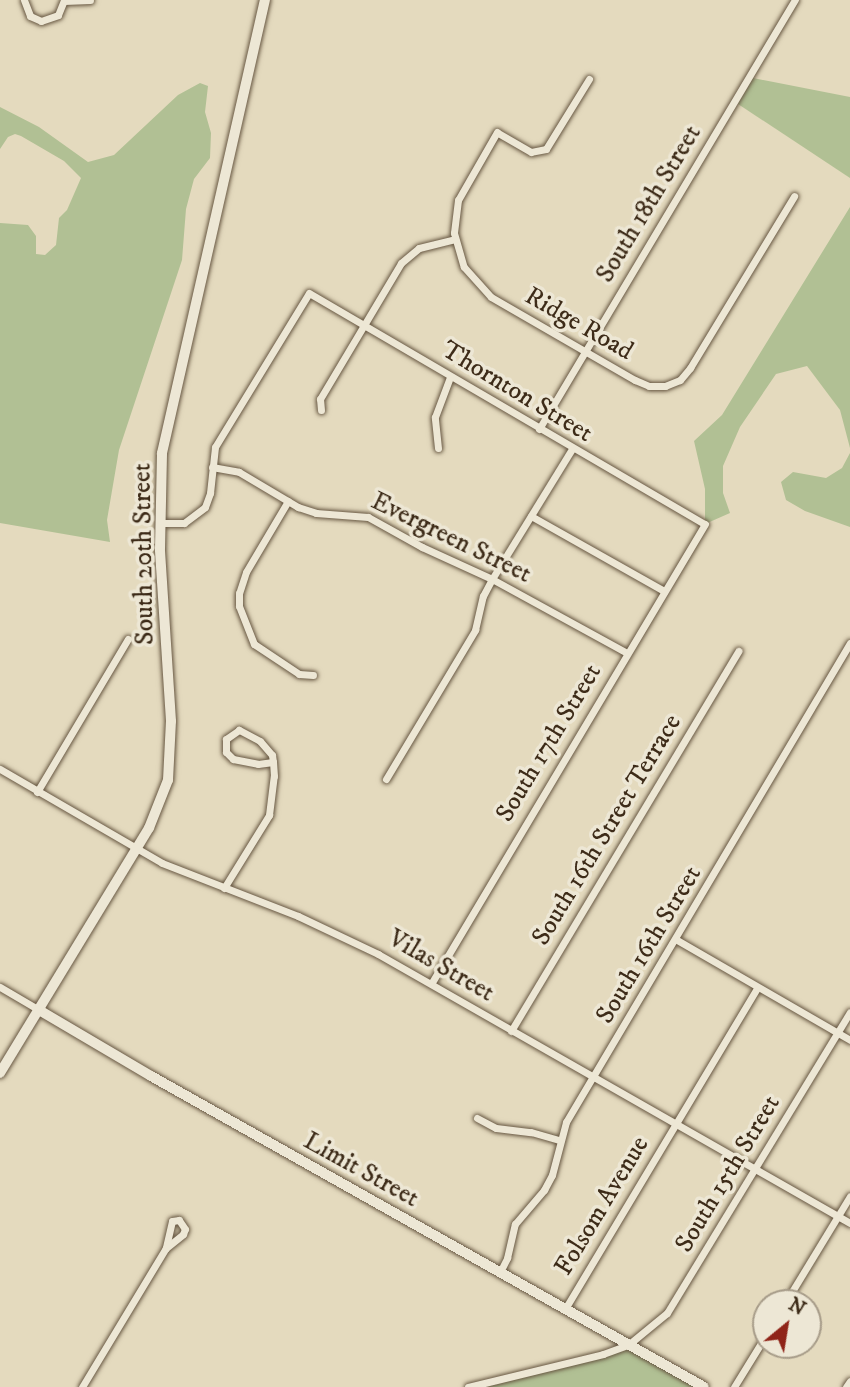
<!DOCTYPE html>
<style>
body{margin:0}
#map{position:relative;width:850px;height:1387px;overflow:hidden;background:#e4dabe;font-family:"IM FELL DW Pica",serif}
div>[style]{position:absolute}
.green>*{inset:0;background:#b1c094}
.roads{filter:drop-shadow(0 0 2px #675742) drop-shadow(0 0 2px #675742)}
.street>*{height:7px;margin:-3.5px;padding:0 3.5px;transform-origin:3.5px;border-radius:3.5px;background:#ede7d5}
.secondary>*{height:10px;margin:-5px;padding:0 5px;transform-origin:5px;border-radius:5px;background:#ede7d5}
span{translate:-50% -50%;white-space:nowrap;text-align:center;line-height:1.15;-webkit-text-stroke:7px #ede7d5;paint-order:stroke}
.street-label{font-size:26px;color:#3d2b18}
.north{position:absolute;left:752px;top:1289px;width:70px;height:70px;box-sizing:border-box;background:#ede7d5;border:2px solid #a79c89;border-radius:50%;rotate:30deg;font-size:19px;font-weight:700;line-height:28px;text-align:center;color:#3d2b18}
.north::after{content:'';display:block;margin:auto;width:24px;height:32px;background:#8f2418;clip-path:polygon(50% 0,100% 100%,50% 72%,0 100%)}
</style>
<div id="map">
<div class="green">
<div style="clip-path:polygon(753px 78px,850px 97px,850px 178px,738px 104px)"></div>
<div style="clip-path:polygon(200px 83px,208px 86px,205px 112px,211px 133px,210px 158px,194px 179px,186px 209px,182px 260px,119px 450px,107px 520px,110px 542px,0 523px,0 223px,28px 225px,36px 236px,36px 254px,45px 255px,56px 245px,59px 218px,67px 210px,81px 178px,64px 161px,21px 136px,15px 134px,8px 137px,0 149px,0 107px,39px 127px,88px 162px,114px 155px,178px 95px)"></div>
<div style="clip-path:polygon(850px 207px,850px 448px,840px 410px,807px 366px,776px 374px,740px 427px,723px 466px,723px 493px,730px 513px,705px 524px,705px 489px,694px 441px,722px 415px)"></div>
<div style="clip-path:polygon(850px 453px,850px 527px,805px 511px,786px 500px,781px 482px,793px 472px,826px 478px,842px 468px)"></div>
<div style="clip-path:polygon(628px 1345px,704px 1387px,473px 1387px)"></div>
</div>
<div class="roads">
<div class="street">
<div style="left:24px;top:0;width:17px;rotate:69deg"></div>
<div style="left:30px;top:16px;width:12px;rotate:24deg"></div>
<div style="left:41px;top:21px;width:18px;rotate:-19deg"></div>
<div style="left:58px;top:15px;width:16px;rotate:-68deg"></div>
<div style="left:64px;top:1px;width:26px;rotate:-2deg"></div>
<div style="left:589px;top:79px;width:82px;rotate:121.6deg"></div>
<div style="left:546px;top:149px;width:15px;rotate:169deg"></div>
<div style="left:531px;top:152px;width:39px;rotate:-150deg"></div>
<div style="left:497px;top:132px;width:78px;rotate:119.8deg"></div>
<div style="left:458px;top:200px;width:33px;rotate:97deg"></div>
<div style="left:454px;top:233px;width:35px;rotate:74deg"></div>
<div style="left:464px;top:267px;width:40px;rotate:48deg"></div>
<div style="left:491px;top:297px;width:166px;rotate:30deg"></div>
<div style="left:635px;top:380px;width:15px;rotate:23deg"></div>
<div style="left:649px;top:386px;width:16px"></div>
<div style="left:665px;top:386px;width:16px;rotate:-22deg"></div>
<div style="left:680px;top:380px;width:16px;rotate:-50deg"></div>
<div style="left:690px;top:368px;width:201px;rotate:-58.8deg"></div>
<div style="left:321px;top:410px;width:11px;rotate:-95deg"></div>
<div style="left:320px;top:399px;width:158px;rotate:-59.2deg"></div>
<div style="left:401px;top:263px;width:23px;rotate:-40deg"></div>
<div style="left:419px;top:248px;width:37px;rotate:-14deg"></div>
<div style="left:539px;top:429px;width:500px;rotate:-59.2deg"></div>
<div style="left:438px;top:448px;width:31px;rotate:-96deg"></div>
<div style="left:435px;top:417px;width:43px;rotate:-69.4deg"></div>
<div style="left:212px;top:467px;width:27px;rotate:10deg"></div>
<div style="left:239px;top:472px;width:69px;rotate:30.7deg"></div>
<div style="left:298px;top:507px;width:19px;rotate:18deg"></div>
<div style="left:316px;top:513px;width:52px;rotate:4.4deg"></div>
<div style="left:368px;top:517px;width:62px;rotate:29.1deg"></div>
<div style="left:422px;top:547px;width:77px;rotate:24.6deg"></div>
<div style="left:492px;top:579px;width:154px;rotate:28.7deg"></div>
<div style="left:288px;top:501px;width:82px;rotate:120.6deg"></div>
<div style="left:246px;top:572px;width:22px;rotate:108deg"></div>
<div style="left:239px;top:593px;width:13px;rotate:90deg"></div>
<div style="left:239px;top:606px;width:41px;rotate:68.5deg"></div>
<div style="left:254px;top:644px;width:54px;rotate:33.7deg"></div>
<div style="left:299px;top:674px;width:14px;rotate:4deg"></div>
<div style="left:531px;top:516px;width:153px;rotate:29.4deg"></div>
<div style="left:159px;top:523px;width:25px"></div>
<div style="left:184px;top:523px;width:26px;rotate:-37deg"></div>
<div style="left:205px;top:507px;width:15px;rotate:-70deg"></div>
<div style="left:210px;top:493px;width:46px;rotate:-83.8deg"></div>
<div style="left:215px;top:447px;width:180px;rotate:-58.6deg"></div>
<div style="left:309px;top:293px;width:458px;rotate:30.3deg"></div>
<div style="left:705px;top:524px;width:535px;rotate:120.78deg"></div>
<div style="left:0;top:769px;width:187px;rotate:30.1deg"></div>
<div style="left:162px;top:863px;width:146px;rotate:21.3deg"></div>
<div style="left:298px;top:916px;width:89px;rotate:25.4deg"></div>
<div style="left:378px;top:954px;width:543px;rotate:29.68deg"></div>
<div style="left:386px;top:779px;width:174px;rotate:-59.1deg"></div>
<div style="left:475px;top:630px;width:35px;rotate:-77deg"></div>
<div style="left:483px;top:596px;width:19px;rotate:-62deg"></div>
<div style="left:492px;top:579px;width:153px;rotate:-58.4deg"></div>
<div style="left:37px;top:792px;width:178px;rotate:-59.3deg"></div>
<div style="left:224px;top:888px;width:86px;rotate:-58.3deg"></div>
<div style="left:269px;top:815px;width:39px;rotate:-83deg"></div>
<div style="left:274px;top:776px;width:14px;rotate:-94deg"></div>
<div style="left:273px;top:762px;width:7px;rotate:-98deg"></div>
<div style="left:272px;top:755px;width:18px;rotate:-131deg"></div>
<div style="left:260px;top:741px;width:24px;rotate:-152deg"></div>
<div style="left:239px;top:730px;width:16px;rotate:145deg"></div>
<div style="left:226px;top:739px;width:13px;rotate:90deg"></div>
<div style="left:226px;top:752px;width:10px;rotate:45deg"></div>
<div style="left:233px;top:759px;width:25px;rotate:11deg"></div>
<div style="left:258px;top:764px;width:15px;rotate:-8deg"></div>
<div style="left:677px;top:940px;width:200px;rotate:30deg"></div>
<div style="left:0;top:987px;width:45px;rotate:30.5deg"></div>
<div style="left:511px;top:1031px;width:443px;rotate:-59.1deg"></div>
<div style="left:477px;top:1118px;width:21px;rotate:28deg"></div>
<div style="left:496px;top:1128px;width:35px;rotate:7deg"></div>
<div style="left:531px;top:1132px;width:29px;rotate:16deg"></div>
<div style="left:500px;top:1272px;width:16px;rotate:-63deg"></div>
<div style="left:507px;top:1258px;width:35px;rotate:-77deg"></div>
<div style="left:515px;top:1224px;width:45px;rotate:-49.5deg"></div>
<div style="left:544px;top:1190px;width:17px;rotate:-62deg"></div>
<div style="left:552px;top:1175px;width:55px;rotate:-75.2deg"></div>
<div style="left:566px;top:1122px;width:557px;rotate:-59.34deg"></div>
<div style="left:785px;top:1303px;width:125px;rotate:-58.7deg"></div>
<div style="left:565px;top:1309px;width:375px;rotate:-59.1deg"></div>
<div style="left:82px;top:1387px;width:162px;rotate:-58.9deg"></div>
<div style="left:166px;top:1248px;width:22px;rotate:-39deg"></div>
<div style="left:183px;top:1234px;width:5px;rotate:-68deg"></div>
<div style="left:185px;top:1229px;width:11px;rotate:-124deg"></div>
<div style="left:179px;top:1220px;width:7px;rotate:172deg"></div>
<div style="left:172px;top:1221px;width:28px;rotate:103deg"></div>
<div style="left:468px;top:1387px;width:139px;rotate:-13.7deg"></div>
<div style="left:603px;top:1354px;width:27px;rotate:-20deg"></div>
<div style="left:628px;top:1345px;width:50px;rotate:-39.4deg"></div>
<div style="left:667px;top:1313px;width:352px;rotate:-58.7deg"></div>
<div style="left:734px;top:1387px;width:61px;rotate:-58.4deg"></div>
<div style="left:846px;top:1387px;width:7px;rotate:-56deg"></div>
</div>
<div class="secondary">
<div style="left:39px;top:1010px;width:130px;rotate:30.5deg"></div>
<div style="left:151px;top:1076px;width:634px;rotate:29.35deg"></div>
<div style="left:0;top:1073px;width:287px;rotate:-58.7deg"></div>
<div style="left:149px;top:828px;width:52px;rotate:-68.4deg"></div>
<div style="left:168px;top:780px;width:59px;rotate:-87.1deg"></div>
<div style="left:171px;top:721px;width:172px;rotate:-93.7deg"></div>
<div style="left:160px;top:549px;width:96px;rotate:-88.8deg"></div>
<div style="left:162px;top:453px;width:465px;rotate:-77.2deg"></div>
</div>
</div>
<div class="street-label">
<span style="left:649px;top:204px;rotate:-59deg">South 18th Street</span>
<span style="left:579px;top:324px;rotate:30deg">Ridge Road</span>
<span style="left:517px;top:392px;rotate:31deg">Thornton Street</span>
<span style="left:451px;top:538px;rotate:26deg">Evergreen Street</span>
<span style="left:144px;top:554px;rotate:-91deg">South 20th Street</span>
<span style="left:549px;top:743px;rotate:-59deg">South 17th Street</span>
<span style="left:607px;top:830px;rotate:-59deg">South 16th Street Terrace</span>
<span style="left:649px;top:945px;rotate:-59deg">South 16th Street</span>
<span style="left:441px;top:966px;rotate:30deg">Vilas Street</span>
<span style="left:361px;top:1170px;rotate:29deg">Limit Street</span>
<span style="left:728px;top:1174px;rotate:-59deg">South 15th Street</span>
<span style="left:602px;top:1206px;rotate:-59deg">Folsom Avenue</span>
</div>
<div class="north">N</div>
</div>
